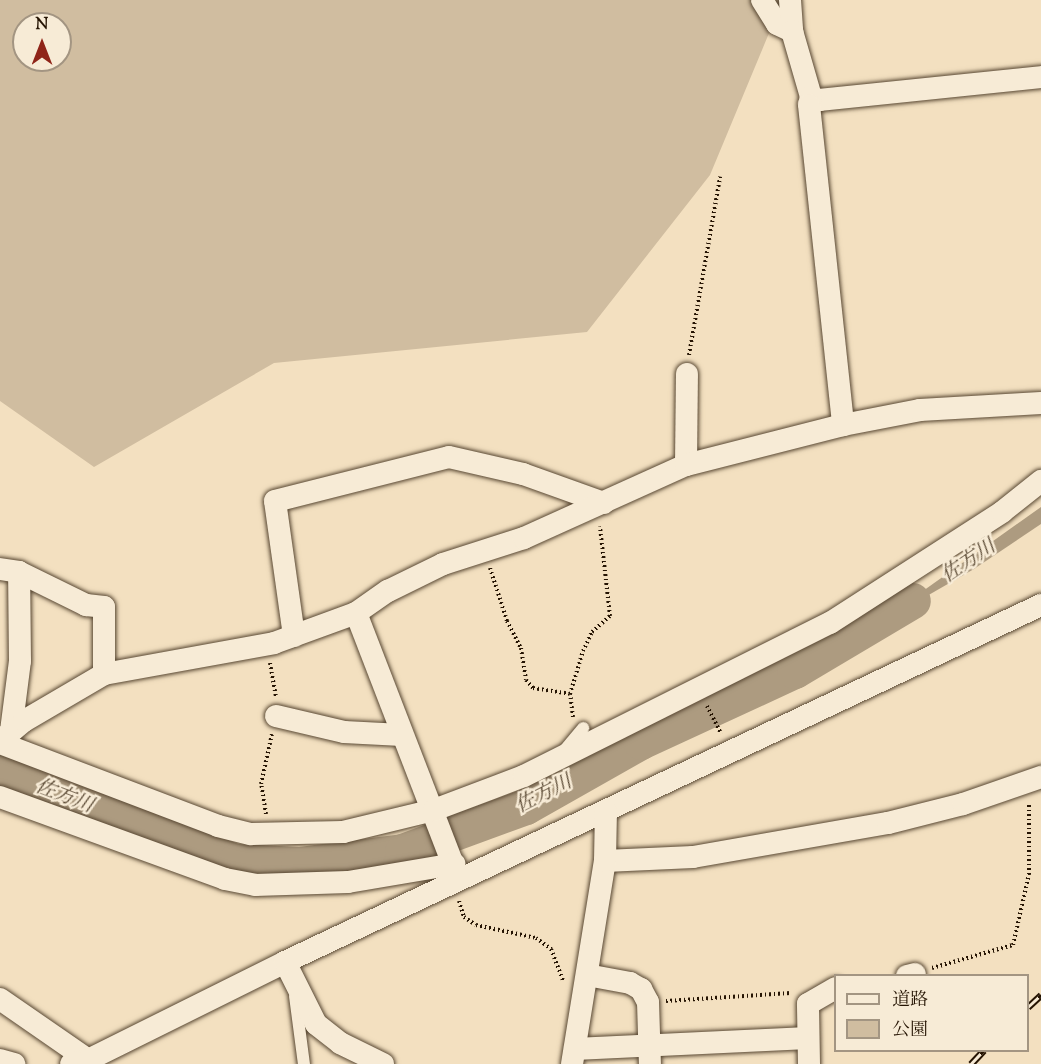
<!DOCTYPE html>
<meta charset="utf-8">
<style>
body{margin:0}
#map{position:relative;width:1041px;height:1064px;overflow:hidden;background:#f3e0c0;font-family:"Sorts Mill Goudy","Noto Serif JP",serif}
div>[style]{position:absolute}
.green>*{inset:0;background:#d0bda0}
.water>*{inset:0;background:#ad9b80}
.river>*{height:36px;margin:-18px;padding:0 18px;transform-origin:18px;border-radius:18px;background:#ad9b80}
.path>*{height:4px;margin-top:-2px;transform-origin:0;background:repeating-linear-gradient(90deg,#251403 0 1.5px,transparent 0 4.5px)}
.roads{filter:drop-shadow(0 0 2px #584732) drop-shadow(0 0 2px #584732)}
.lane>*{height:12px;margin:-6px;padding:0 6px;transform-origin:6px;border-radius:6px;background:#f7ebd6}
.street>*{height:22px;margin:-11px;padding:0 11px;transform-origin:11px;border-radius:11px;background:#f7ebd6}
.rail>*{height:7px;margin-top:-3.5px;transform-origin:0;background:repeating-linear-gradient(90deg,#f7ebd6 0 14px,#251403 0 28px);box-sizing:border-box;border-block:2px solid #251403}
span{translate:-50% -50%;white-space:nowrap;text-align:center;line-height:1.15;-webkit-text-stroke:5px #f7ebd6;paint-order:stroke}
.water-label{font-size:20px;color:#5b4a35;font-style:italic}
.legend{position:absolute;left:834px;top:974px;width:195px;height:78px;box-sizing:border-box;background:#f7ebd6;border:2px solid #a39582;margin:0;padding:8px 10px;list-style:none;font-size:18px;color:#251403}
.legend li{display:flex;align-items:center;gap:12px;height:30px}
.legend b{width:30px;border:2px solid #a39582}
.north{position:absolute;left:12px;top:12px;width:60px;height:60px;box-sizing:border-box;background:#f7ebd6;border:2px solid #a39582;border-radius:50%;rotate:0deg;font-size:16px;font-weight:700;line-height:24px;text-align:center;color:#251403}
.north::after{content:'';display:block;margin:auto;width:21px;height:27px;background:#8f2418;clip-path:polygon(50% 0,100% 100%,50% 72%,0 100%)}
</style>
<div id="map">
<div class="green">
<div style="clip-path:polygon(evenodd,0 0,757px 0,772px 26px,710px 175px,587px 332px,274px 363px,94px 467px,0 401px,0 0,24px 24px,60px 24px,60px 60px,24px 60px,24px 24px)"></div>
</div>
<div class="water">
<div style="clip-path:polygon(1041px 507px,1041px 524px,974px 569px,871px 628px)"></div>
</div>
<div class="river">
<div style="left:0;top:773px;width:252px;rotate:20.7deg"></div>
<div style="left:236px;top:862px;width:63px;rotate:2.7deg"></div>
<div style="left:299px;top:865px;width:105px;rotate:-7.1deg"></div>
<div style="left:403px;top:852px;width:131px;rotate:-20.1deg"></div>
<div style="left:526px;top:807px;width:132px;rotate:-29.5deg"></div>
<div style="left:641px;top:742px;width:170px;rotate:-24.8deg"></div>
<div style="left:795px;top:671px;width:137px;rotate:-30.7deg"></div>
</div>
<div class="path">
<div style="left:689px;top:355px;width:181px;rotate:-80.1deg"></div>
<div style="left:490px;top:568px;width:56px;rotate:72.2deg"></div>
<div style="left:507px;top:621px;width:30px;rotate:63deg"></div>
<div style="left:521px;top:648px;width:32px;rotate:81deg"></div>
<div style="left:526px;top:680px;width:11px;rotate:49deg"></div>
<div style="left:533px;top:688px;width:37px;rotate:9deg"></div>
<div style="left:270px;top:663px;width:35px;rotate:80deg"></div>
<div style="left:707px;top:706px;width:31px;rotate:63deg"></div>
<div style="left:573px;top:717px;width:23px;rotate:-97deg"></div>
<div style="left:570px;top:694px;width:45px;rotate:-73.2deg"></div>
<div style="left:583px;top:651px;width:21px;rotate:-65deg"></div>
<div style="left:592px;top:632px;width:24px;rotate:-42deg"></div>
<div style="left:610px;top:616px;width:90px;rotate:-96.4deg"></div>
<div style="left:266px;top:814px;width:30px;rotate:-99deg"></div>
<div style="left:261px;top:784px;width:51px;rotate:-77.6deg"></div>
<div style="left:459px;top:901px;width:17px;rotate:73deg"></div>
<div style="left:464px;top:917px;width:14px;rotate:34deg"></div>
<div style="left:476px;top:925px;width:61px;rotate:12.2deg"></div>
<div style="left:536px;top:938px;width:19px;rotate:36deg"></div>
<div style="left:551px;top:949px;width:34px;rotate:69deg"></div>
<div style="left:932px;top:968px;width:84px;rotate:-15.9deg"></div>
<div style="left:1013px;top:945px;width:73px;rotate:-77.3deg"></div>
<div style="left:1029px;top:874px;width:72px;rotate:-90deg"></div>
<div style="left:666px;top:1001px;width:125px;rotate:-3.7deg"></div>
</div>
<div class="roads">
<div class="lane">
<div style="left:564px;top:751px;width:30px;rotate:-50deg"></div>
<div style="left:295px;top:996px;width:69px;rotate:82.5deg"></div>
</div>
<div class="street">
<div style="left:762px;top:0;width:28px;rotate:58deg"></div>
<div style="left:777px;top:24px;width:17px;rotate:25deg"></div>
<div style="left:790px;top:0;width:31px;rotate:86deg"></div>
<div style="left:792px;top:31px;width:69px;rotate:73.9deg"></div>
<div style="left:811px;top:97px;width:9px;rotate:21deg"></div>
<div style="left:819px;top:100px;width:223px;rotate:-5.9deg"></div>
<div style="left:811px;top:97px;width:8px;rotate:104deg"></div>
<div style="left:809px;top:105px;width:322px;rotate:83.9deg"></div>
<div style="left:686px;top:465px;width:91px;rotate:-89.4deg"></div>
<div style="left:0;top:569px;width:19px;rotate:9deg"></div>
<div style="left:19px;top:572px;width:75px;rotate:26.2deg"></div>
<div style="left:86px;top:605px;width:18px;rotate:6deg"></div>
<div style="left:104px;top:607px;width:67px;rotate:90deg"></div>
<div style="left:356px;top:613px;width:284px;rotate:68.9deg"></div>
<div style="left:294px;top:636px;width:136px;rotate:-98deg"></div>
<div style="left:275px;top:501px;width:179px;rotate:-14.2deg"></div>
<div style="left:449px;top:457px;width:76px;rotate:12.9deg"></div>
<div style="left:523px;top:474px;width:86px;rotate:19.7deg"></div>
<div style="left:276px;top:716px;width:70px;rotate:13.2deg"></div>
<div style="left:344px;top:732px;width:58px;rotate:3deg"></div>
<div style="left:11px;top:731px;width:71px;rotate:-82.7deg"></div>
<div style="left:20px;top:661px;width:89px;rotate:-90.6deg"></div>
<div style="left:0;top:741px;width:31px;rotate:-40deg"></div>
<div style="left:24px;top:721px;width:93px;rotate:-30.4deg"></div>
<div style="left:104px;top:674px;width:173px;rotate:-10.3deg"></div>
<div style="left:274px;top:643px;width:87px;rotate:-20.1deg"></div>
<div style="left:356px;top:613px;width:39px;rotate:-35deg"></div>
<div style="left:388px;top:591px;width:61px;rotate:-26.1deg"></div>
<div style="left:443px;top:564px;width:85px;rotate:-17.8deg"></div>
<div style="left:524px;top:538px;width:178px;rotate:-24.3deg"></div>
<div style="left:686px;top:465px;width:162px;rotate:-14.3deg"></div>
<div style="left:843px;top:425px;width:78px;rotate:-11deg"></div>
<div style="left:920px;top:410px;width:121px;rotate:-3.3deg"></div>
<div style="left:0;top:743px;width:233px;rotate:20.8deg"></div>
<div style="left:218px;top:826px;width:34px;rotate:14deg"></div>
<div style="left:251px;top:834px;width:92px;rotate:-1.2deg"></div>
<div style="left:343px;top:832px;width:94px;rotate:-13.6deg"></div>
<div style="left:434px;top:810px;width:96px;rotate:-20.7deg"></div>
<div style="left:524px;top:776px;width:342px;rotate:-26.6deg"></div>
<div style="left:830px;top:623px;width:205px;rotate:-32.8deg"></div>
<div style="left:1002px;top:512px;width:50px;rotate:-38.5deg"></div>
<div style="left:0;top:797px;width:239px;rotate:20deg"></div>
<div style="left:225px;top:879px;width:31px;rotate:11deg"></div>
<div style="left:255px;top:885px;width:93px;rotate:-1.8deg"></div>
<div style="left:348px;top:882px;width:108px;rotate:-9.6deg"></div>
<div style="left:605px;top:861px;width:88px;rotate:-2.6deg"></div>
<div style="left:693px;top:857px;width:198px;rotate:-9.9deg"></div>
<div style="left:888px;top:823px;width:77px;rotate:-14.2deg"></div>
<div style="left:963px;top:804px;width:83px;rotate:-19.1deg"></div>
<div style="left:285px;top:962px;width:69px;rotate:63.4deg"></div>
<div style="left:316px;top:1024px;width:31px;rotate:38deg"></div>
<div style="left:340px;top:1043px;width:48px;rotate:26deg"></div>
<div style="left:587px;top:975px;width:44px;rotate:10.5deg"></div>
<div style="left:630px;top:983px;width:13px;rotate:29deg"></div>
<div style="left:641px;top:989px;width:15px;rotate:62deg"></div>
<div style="left:648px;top:1002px;width:62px;rotate:88.2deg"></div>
<div style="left:907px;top:976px;width:8px;rotate:-14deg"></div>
<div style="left:0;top:999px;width:107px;rotate:34.7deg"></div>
<div style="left:575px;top:1049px;width:233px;rotate:-2.7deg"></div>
<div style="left:0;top:1060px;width:15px;rotate:16deg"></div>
<div style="left:71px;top:1064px;width:17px;rotate:-13deg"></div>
<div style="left:88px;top:1060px;width:220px;rotate:-26.4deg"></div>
<div style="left:285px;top:962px;width:836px;rotate:-25.28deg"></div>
<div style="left:572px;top:1064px;width:206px;rotate:-80.8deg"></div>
<div style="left:605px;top:861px;width:50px;rotate:-88.9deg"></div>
<div style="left:809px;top:1064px;width:60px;rotate:-91deg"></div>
<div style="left:808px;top:1004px;width:32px;rotate:-30deg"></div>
</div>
</div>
<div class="rail">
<div style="left:1028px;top:1007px;width:18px;rotate:-43deg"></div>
<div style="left:971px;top:1064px;width:19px;rotate:-47deg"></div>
</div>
<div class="water-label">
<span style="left:969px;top:562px;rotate:-34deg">佐方川</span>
<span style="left:544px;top:795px;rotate:-27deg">佐方川</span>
<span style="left:64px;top:797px;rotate:21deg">佐方川</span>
</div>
<ul class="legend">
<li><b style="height:8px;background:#f7ebd6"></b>道路</li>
<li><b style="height:16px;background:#d0bda0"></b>公園</li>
</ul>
<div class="north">N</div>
</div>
